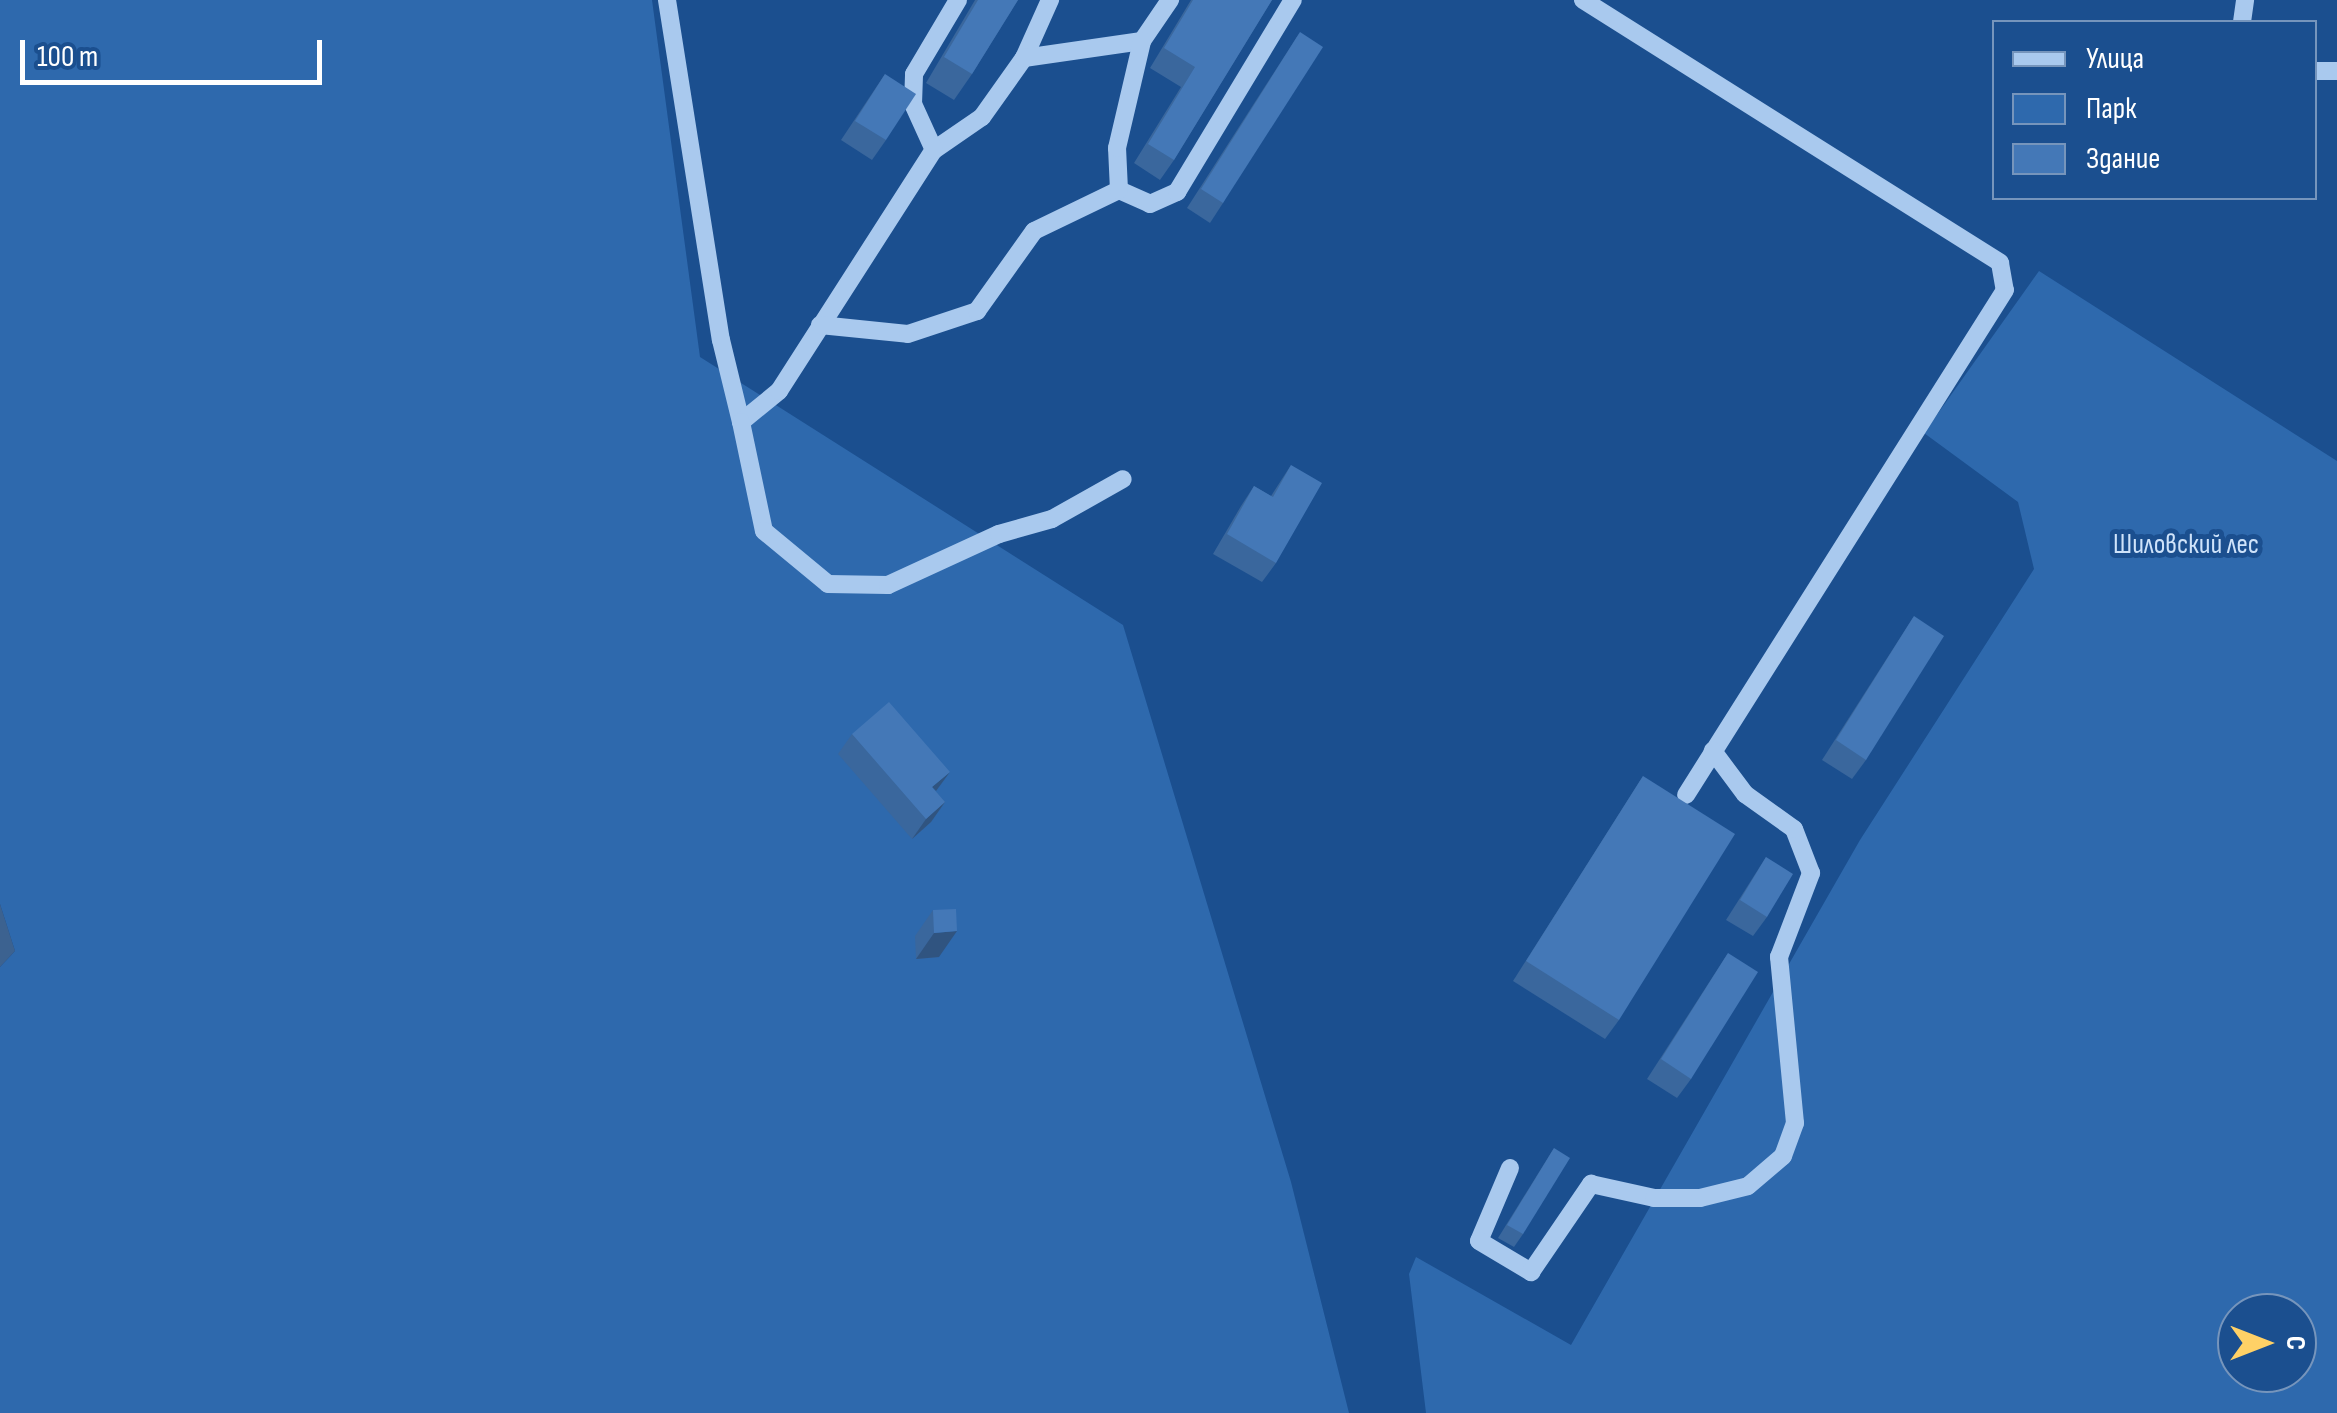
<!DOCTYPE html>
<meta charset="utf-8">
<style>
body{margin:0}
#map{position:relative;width:2337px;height:1413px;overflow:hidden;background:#1b4f8f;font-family:"Sofia Sans Condensed",sans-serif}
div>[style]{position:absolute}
.green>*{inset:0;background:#2e69ad}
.water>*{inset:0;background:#3c6290}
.minor>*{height:18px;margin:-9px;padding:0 9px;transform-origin:9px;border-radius:9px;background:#a9c9ee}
.wall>*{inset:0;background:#3a679d}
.shaded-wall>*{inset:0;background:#305480}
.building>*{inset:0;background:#4478b7}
span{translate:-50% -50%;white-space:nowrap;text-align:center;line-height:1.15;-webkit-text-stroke:10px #1b4f8f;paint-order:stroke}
.park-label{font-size:28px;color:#cfe3fa}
.legend{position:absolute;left:1992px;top:20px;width:325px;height:180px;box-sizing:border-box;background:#1b4f8f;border:2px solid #7695bc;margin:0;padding:12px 18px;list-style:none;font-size:30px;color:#fff}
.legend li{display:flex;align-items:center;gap:20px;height:50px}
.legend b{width:50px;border:2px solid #7695bc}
.north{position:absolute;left:2217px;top:1293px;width:100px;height:100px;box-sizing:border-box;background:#1b4f8f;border:2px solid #7695bc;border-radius:50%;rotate:90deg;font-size:28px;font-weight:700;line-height:40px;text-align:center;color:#fff}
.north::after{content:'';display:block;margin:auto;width:35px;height:45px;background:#ffd166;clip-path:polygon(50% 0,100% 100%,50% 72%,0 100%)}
.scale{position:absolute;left:20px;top:40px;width:302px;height:45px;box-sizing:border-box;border:5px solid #fff;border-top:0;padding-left:12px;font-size:30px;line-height:35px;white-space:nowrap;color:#fff;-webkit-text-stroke:8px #1b4f8f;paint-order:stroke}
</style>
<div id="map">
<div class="green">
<div style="clip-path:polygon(0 0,652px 0,700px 357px,1123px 625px,1291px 1182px,1349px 1413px,0 1413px,0 967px,15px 951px,0 904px)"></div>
<div style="clip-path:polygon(evenodd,2039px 271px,2337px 461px,2337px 1413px,1426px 1413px,1409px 1274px,1416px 1257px,1571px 1345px,1860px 840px,2034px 569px,2018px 502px,1924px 433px,2039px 271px,2237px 1313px,2297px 1313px,2297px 1373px,2237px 1373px,2237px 1313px)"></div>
</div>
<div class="water">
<div style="clip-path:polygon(0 904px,15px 951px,0 967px)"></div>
</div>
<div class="minor">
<div style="left:667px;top:0;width:344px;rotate:81deg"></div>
<div style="left:721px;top:340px;width:84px;rotate:76.3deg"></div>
<div style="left:741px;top:422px;width:49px;rotate:-39.2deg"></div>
<div style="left:779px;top:391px;width:287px;rotate:-57.3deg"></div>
<div style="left:934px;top:150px;width:58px;rotate:-34.5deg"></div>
<div style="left:982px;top:117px;width:72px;rotate:-54.6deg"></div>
<div style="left:1024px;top:58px;width:64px;rotate:-65.9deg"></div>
<div style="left:1583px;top:0;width:493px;rotate:32.2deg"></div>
<div style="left:2000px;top:263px;width:27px;rotate:80deg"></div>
<div style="left:2005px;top:290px;width:597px;rotate:122.28deg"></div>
<div style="left:2242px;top:22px;width:22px;rotate:-82deg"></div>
<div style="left:1024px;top:58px;width:119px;rotate:-8.2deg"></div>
<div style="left:1142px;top:41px;width:50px;rotate:-55.7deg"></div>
<div style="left:2314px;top:71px;width:23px"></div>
<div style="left:934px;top:150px;width:51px;rotate:-114.5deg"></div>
<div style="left:913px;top:104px;width:30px;rotate:-88deg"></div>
<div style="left:914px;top:74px;width:86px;rotate:-59.3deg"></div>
<div style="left:1119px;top:190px;width:34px;rotate:24deg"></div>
<div style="left:1150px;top:204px;width:30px;rotate:-24deg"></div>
<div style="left:1177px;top:192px;width:224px;rotate:-58.9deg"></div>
<div style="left:820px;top:325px;width:88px;rotate:5.8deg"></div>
<div style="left:908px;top:334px;width:73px;rotate:-18.4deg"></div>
<div style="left:977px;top:311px;width:98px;rotate:-54.5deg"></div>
<div style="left:1034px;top:231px;width:94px;rotate:-25.8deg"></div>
<div style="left:1119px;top:190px;width:42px;rotate:-92.7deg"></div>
<div style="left:1117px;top:148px;width:110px;rotate:-76.8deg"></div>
<div style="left:741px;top:422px;width:111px;rotate:78.1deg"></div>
<div style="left:764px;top:531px;width:83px;rotate:39.6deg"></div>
<div style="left:828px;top:584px;width:60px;rotate:1deg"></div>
<div style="left:888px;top:585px;width:122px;rotate:-24.7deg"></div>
<div style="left:999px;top:534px;width:55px;rotate:-15.8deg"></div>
<div style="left:1052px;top:519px;width:81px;rotate:-29.4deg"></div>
<div style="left:1510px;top:1168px;width:79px;rotate:113deg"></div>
<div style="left:1479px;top:1241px;width:61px;rotate:30.8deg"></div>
<div style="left:1531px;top:1272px;width:107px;rotate:-55.7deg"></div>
<div style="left:1591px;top:1184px;width:65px;rotate:12.5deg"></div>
<div style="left:1654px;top:1198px;width:46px"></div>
<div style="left:1700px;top:1198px;width:49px;rotate:-14deg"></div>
<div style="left:1748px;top:1186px;width:46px;rotate:-40.6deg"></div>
<div style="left:1783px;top:1156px;width:35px;rotate:-70deg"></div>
<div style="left:1795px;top:1123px;width:167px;rotate:-95.5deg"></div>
<div style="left:1779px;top:957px;width:90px;rotate:-69.1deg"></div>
<div style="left:1811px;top:873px;width:47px;rotate:-111.1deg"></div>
<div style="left:1794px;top:829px;width:60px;rotate:-144.5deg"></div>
<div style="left:1745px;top:794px;width:54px;rotate:-126.7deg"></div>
</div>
<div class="wall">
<div style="clip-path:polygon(975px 0,1018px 0,972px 74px,954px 100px,926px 83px)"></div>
<div style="clip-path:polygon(1191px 0,1272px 0,1174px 160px,1160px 180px,1134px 163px,1181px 87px,1150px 68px)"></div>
<div style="clip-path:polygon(1300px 32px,1223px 203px,1210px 223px,1187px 208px)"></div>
<div style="clip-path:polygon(885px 74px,886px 140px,872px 160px,841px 140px)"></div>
<div style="clip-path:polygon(1291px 465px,1276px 563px,1262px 582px,1213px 554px,1241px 506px,1254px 486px,1271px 496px)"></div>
<div style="clip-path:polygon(1914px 616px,1866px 760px,1852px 779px,1822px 760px)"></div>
<div style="clip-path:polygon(852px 734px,936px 792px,945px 802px,931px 822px,912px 839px,838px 754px)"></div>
<div style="clip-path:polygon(1643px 776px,1619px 1020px,1605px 1039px,1513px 981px)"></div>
<div style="clip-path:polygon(1766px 857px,1767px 917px,1753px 936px,1726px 920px)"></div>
<div style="clip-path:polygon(933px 910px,939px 957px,916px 959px,915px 936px)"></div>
<div style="clip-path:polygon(1728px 953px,1691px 1079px,1677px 1098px,1647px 1079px)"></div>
<div style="clip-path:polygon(1554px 1148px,1523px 1234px,1514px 1247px,1498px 1238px)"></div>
</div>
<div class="shaded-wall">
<div style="clip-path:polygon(950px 772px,936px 791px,932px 787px)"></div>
<div style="clip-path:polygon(945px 802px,931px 822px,912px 839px,926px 819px)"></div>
<div style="clip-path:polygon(957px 931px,939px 957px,916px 959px,934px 933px)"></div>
</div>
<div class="building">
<div style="clip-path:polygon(978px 0,1018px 0,972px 74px,944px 57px)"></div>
<div style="clip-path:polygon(1193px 0,1272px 0,1174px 160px,1148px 144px,1195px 67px,1164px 48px)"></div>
<div style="clip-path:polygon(1300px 32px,1323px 47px,1223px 203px,1201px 189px)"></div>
<div style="clip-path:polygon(885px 74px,916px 94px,886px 140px,855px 121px)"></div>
<div style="clip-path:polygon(1291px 465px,1322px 483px,1276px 563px,1227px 534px,1254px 486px,1273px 497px)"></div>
<div style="clip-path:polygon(1914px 616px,1944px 636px,1866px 760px,1836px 740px)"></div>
<div style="clip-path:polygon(889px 702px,950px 772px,932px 787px,945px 802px,926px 819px,852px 734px)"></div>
<div style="clip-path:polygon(1643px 776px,1735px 834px,1619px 1020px,1526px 961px)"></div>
<div style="clip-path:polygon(1766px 857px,1793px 874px,1767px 917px,1740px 900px)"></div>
<div style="clip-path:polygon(956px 909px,957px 931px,934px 933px,933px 910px)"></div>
<div style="clip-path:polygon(1728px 953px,1758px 972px,1691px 1079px,1661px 1059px)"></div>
<div style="clip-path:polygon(1554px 1148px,1570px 1158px,1523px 1234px,1507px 1225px)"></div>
</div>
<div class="park-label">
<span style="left:2186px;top:545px">Шиловский лес</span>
</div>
<ul class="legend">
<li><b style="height:12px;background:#a9c9ee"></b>Улица</li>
<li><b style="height:28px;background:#2e69ad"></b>Парк</li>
<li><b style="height:28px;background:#4478b7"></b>Здание</li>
</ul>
<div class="north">С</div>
<div class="scale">100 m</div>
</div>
